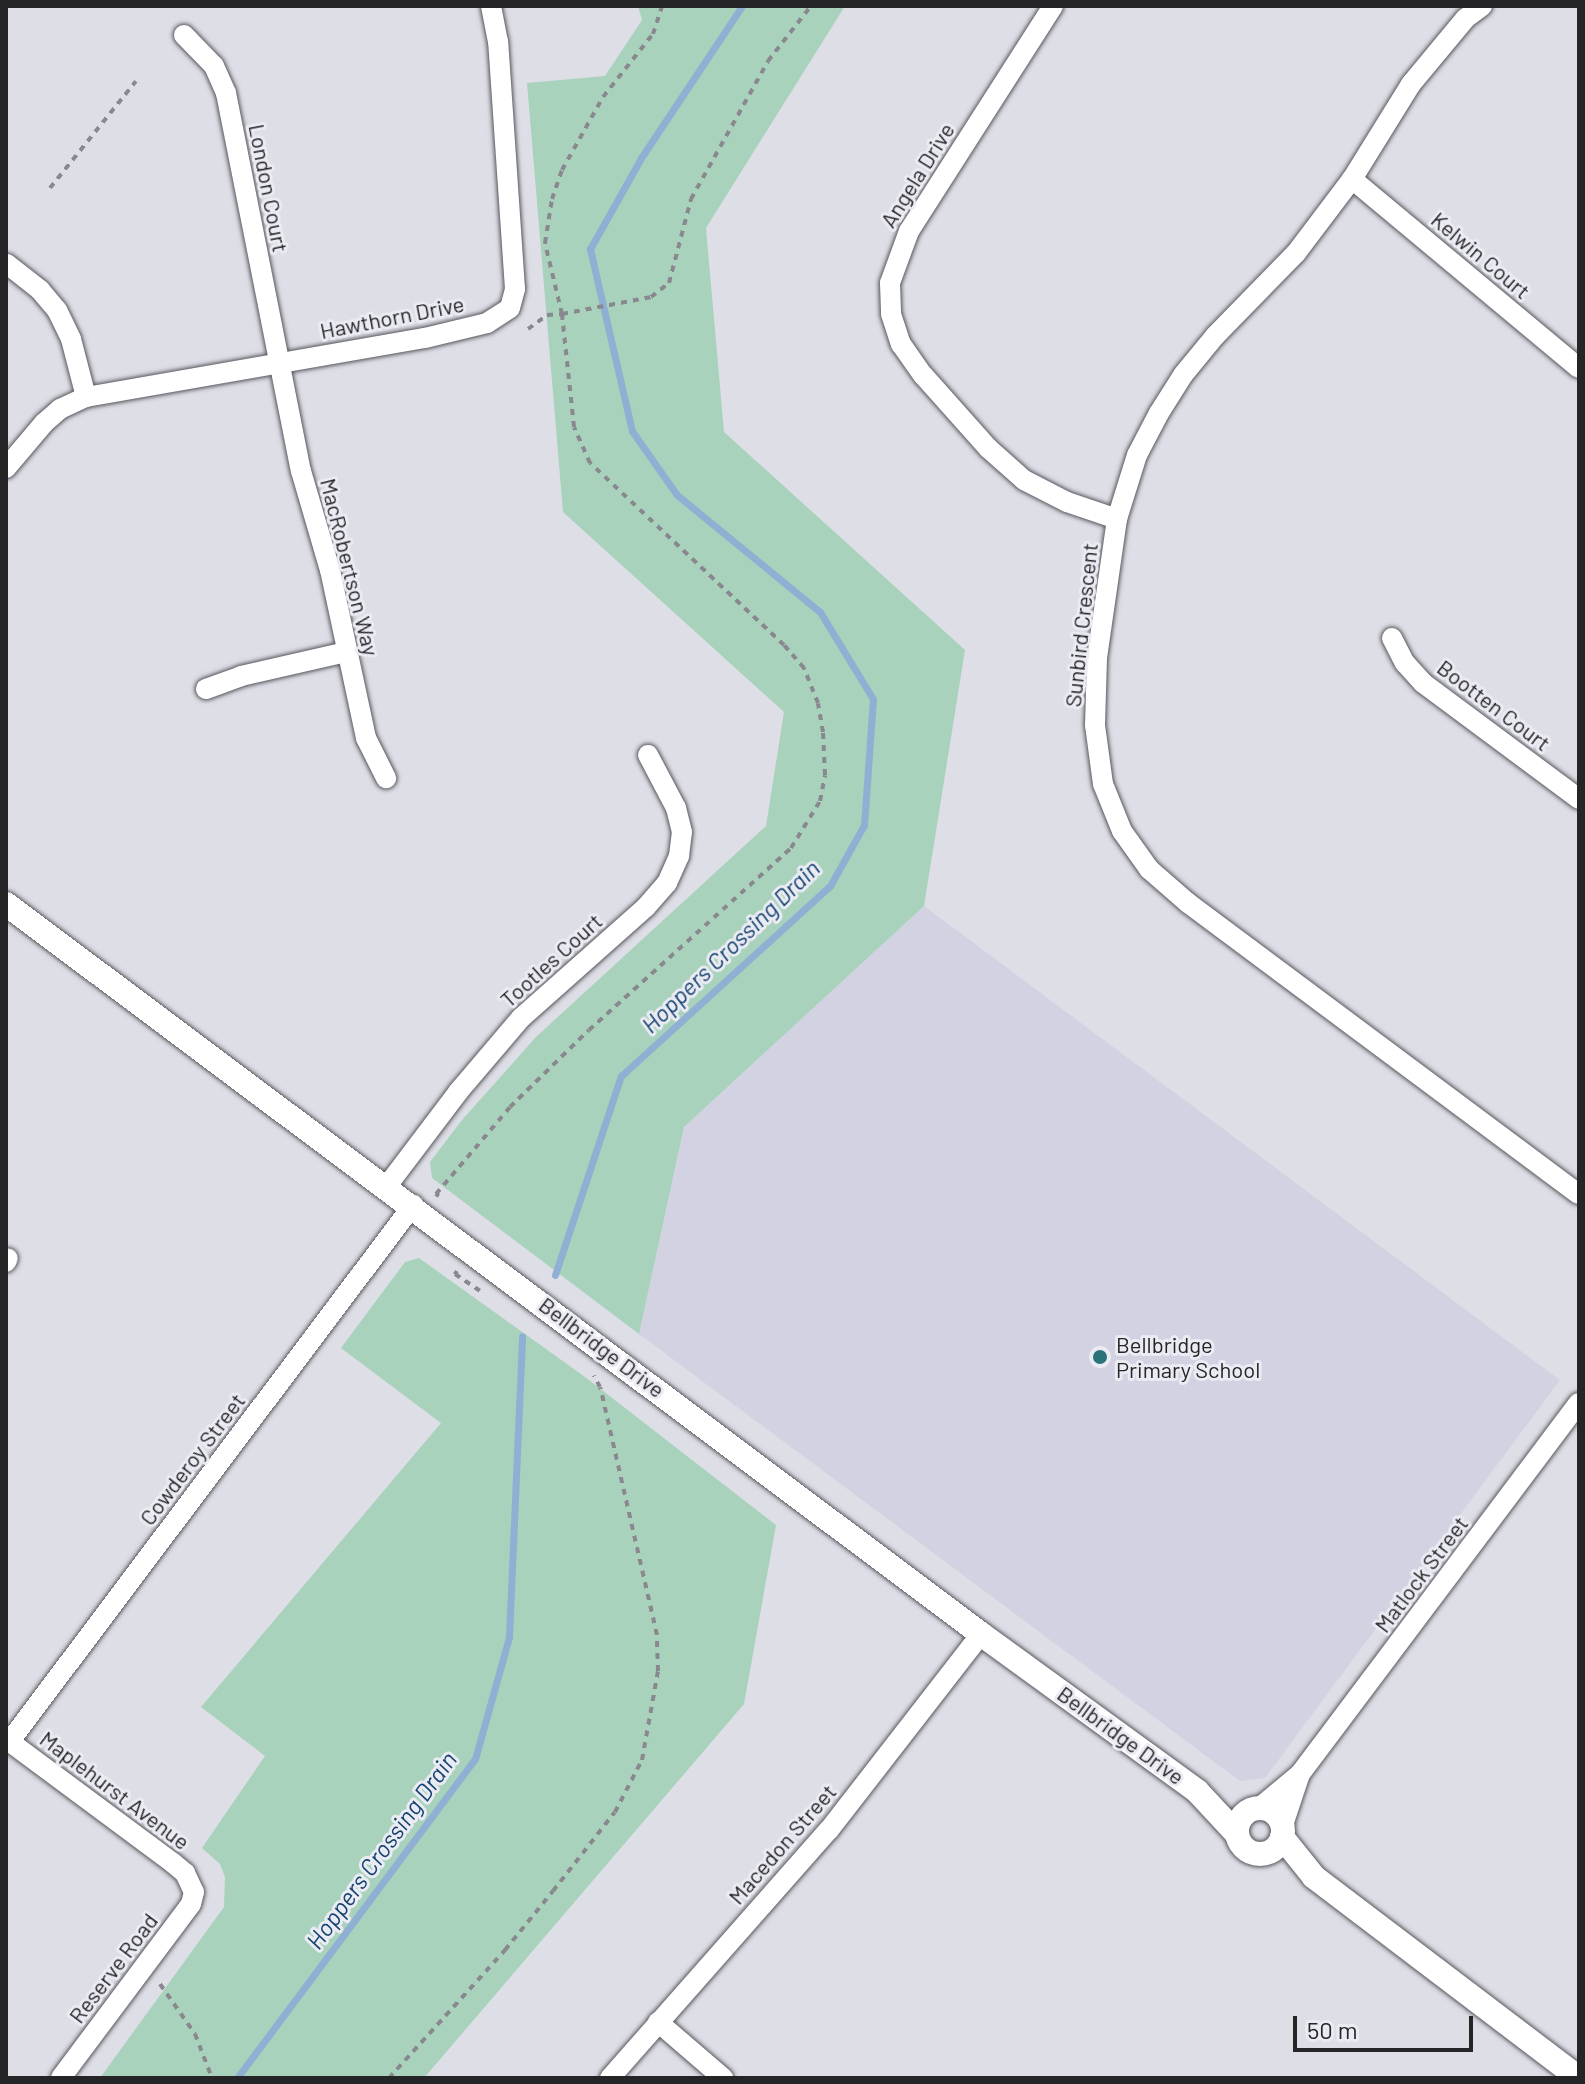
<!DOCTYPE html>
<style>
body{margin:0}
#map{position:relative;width:1585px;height:2084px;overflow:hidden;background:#dddee6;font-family:Barlow,sans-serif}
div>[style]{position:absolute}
.built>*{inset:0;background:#d2d2e2}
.green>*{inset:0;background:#a8d2bc}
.stream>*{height:7px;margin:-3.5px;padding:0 3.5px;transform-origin:3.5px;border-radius:3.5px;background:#90b0d3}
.path>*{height:4px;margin-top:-2px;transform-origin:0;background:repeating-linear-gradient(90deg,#88888e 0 6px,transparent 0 12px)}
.roads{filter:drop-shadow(0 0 2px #57575e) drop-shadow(0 0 2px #57575e)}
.minor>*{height:20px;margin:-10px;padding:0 10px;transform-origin:10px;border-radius:10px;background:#fff}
.tertiary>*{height:24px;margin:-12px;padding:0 12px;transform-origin:12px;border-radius:12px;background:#fff}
.tertiary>.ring{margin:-12px;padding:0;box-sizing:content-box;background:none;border:24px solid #fff;border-radius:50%}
.dots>*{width:22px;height:22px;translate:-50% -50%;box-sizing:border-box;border:4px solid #ebebf3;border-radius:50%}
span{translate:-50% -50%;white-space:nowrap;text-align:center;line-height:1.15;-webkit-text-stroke:6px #ebebf3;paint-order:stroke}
.street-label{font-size:22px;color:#252528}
.poi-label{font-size:22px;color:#252528}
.left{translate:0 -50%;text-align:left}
.water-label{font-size:24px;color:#144370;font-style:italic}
.frame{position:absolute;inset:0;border:8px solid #252528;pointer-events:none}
.scale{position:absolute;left:1293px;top:2016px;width:180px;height:36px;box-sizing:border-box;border:4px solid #252528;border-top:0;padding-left:10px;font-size:24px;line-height:28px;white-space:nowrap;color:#252528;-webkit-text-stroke:6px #ebebf3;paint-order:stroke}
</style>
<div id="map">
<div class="built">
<div style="clip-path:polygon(924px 906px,1560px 1380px,1265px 1778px,1240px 1781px,639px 1334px,684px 1127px)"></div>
</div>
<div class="green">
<div style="clip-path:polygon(638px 6px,845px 6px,706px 228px,724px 432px,965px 650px,924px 906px,684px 1127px,639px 1334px,432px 1178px,430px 1162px,462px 1120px,536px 1037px,766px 826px,784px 712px,563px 512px,527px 83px,605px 76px,642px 20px)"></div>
<div style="clip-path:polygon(419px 1258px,585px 1377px,776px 1525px,744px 1704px,424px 2078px,100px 2078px,224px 1907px,225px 1877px,220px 1864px,202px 1848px,265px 1756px,201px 1707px,441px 1423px,341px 1348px,405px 1262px)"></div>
</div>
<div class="stream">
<div style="left:555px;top:1275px;width:210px;rotate:-71.7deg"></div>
<div style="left:621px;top:1076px;width:282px;rotate:-42.3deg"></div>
<div style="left:830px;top:886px;width:70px;rotate:-60.9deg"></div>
<div style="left:864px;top:825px;width:126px;rotate:-85.9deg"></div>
<div style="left:873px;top:699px;width:102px;rotate:-121.3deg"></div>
<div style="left:820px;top:612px;width:185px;rotate:-140.7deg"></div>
<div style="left:677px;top:495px;width:78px;rotate:-125.1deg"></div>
<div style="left:632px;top:431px;width:187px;rotate:-103deg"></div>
<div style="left:590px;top:249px;width:104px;rotate:-60.7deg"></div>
<div style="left:641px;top:158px;width:182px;rotate:-56.4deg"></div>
<div style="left:237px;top:2078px;width:398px;rotate:-53.3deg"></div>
<div style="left:475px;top:1759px;width:127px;rotate:-74.4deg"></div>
<div style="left:509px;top:1637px;width:301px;rotate:-87.5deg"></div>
</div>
<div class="path">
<div style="left:50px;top:188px;width:137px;rotate:-51.2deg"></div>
<div style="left:528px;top:329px;width:24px;rotate:-36deg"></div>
<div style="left:547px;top:315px;width:15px;rotate:-4deg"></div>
<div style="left:562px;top:314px;width:73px;rotate:-103.5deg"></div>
<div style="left:545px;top:243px;width:45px;rotate:-81deg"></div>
<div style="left:552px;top:199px;width:31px;rotate:-71deg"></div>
<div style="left:562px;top:170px;width:84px;rotate:-60.7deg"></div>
<div style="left:603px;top:97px;width:80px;rotate:-51.6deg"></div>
<div style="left:653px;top:34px;width:29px;rotate:-72deg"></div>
<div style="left:439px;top:1196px;width:4px;rotate:-146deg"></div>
<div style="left:436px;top:1194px;width:114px;rotate:-49.6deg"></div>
<div style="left:510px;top:1107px;width:110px;rotate:-44.3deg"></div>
<div style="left:589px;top:1030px;width:272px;rotate:-42deg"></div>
<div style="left:791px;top:848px;width:55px;rotate:-58.3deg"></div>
<div style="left:820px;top:801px;width:26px;rotate:-79deg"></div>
<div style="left:825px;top:775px;width:43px;rotate:-92.7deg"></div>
<div style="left:823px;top:732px;width:29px;rotate:-100deg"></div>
<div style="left:818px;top:703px;width:38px;rotate:-112deg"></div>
<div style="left:804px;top:668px;width:30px;rotate:-131deg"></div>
<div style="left:784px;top:645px;width:266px;rotate:-136.8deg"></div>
<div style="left:590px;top:463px;width:39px;rotate:-114deg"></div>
<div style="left:574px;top:427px;width:114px;rotate:-96.1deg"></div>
<div style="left:562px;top:314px;width:91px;rotate:-10.8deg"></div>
<div style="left:651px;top:297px;width:23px;rotate:-38deg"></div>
<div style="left:669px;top:283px;width:87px;rotate:-75.3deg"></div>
<div style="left:691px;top:199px;width:158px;rotate:-60.8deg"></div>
<div style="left:768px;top:61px;width:70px;rotate:-52deg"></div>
<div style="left:457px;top:1271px;width:4px;rotate:124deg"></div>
<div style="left:455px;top:1274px;width:30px;rotate:34deg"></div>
<div style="left:160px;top:1984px;width:61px;rotate:55deg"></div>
<div style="left:195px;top:2034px;width:47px;rotate:68.9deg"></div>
<div style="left:389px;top:2078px;width:173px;rotate:-47.8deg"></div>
<div style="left:505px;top:1950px;width:76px;rotate:-50.9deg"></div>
<div style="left:553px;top:1891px;width:100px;rotate:-51.9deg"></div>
<div style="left:615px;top:1812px;width:59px;rotate:-62.6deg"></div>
<div style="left:642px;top:1760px;width:90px;rotate:-79.8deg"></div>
<div style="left:658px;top:1671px;width:36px;rotate:-92deg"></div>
<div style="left:657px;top:1635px;width:254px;rotate:-102.9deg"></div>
<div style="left:600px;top:1387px;width:13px;rotate:-119deg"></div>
</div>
<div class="roads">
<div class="minor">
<div style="left:1053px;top:6px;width:267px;rotate:122.6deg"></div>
<div style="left:909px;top:231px;width:55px;rotate:110.1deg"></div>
<div style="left:890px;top:283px;width:31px;rotate:88deg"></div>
<div style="left:891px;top:314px;width:32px;rotate:72deg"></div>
<div style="left:901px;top:344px;width:38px;rotate:55deg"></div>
<div style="left:923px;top:375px;width:98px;rotate:48.3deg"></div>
<div style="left:988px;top:448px;width:48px;rotate:41.6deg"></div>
<div style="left:1024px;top:480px;width:48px;rotate:27.1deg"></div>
<div style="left:1067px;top:502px;width:53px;rotate:18.8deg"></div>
<div style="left:1482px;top:6px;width:21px;rotate:143deg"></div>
<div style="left:1465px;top:19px;width:85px;rotate:129.7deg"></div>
<div style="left:1411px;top:84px;width:112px;rotate:121.8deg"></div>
<div style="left:1352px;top:179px;width:93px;rotate:127.1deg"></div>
<div style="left:1296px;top:253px;width:116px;rotate:134.3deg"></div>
<div style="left:1215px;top:336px;width:50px;rotate:129.4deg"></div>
<div style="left:1183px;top:375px;width:45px;rotate:122.3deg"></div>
<div style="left:1159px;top:413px;width:47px;rotate:117.6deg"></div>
<div style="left:1137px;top:455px;width:67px;rotate:107.4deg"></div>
<div style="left:1117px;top:519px;width:140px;rotate:98.2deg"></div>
<div style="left:1097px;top:658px;width:67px;rotate:91.7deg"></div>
<div style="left:1095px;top:725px;width:60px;rotate:82.3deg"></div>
<div style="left:1103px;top:784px;width:51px;rotate:68deg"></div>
<div style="left:1122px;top:831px;width:47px;rotate:54.6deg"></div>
<div style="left:1149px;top:869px;width:52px;rotate:41.1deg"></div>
<div style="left:1188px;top:903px;width:487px;rotate:36.7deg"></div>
<div style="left:184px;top:35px;width:43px;rotate:45.9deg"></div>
<div style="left:214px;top:66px;width:30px;rotate:66deg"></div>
<div style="left:226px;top:93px;width:385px;rotate:78.8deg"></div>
<div style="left:301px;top:471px;width:103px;rotate:73.7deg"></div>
<div style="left:330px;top:570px;width:172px;rotate:77.9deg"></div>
<div style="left:366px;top:738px;width:45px;rotate:63.4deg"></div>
<div style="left:1352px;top:179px;width:295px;rotate:39.8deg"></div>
<div style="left:7px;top:264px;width:42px;rotate:38.2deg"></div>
<div style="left:40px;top:290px;width:26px;rotate:50deg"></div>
<div style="left:57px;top:310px;width:32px;rotate:64deg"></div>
<div style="left:71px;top:339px;width:60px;rotate:75.5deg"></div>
<div style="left:6px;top:468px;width:59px;rotate:-49.8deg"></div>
<div style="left:44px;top:423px;width:21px;rotate:-41deg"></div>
<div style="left:60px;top:409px;width:29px;rotate:-25deg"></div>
<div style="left:86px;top:397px;width:344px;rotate:-9.9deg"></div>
<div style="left:425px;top:338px;width:64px;rotate:-13.6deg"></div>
<div style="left:487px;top:323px;width:27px;rotate:-33deg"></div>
<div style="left:510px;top:308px;width:20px;rotate:-75deg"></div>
<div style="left:515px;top:289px;width:248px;rotate:-93.9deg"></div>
<div style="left:498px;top:42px;width:37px;rotate:-101deg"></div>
<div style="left:1392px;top:638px;width:28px;rotate:63deg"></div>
<div style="left:1405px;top:663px;width:27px;rotate:48deg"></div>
<div style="left:1423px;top:683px;width:194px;rotate:36.6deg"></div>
<div style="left:206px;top:689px;width:37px;rotate:-20deg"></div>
<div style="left:241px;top:676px;width:109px;rotate:-12.8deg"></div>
<div style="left:387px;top:1186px;width:118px;rotate:-52.9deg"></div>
<div style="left:458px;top:1092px;width:97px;rotate:-49.6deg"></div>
<div style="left:521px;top:1018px;width:167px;rotate:-41.6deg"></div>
<div style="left:646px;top:907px;width:32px;rotate:-49deg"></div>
<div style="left:667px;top:883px;width:30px;rotate:-66deg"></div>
<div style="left:679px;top:856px;width:24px;rotate:-83deg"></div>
<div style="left:682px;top:832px;width:25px;rotate:-104deg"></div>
<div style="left:676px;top:808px;width:60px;rotate:-117.8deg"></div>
<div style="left:6px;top:1262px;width:4px;rotate:-63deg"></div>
<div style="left:6px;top:1739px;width:208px;rotate:36.6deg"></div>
<div style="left:173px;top:1863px;width:16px;rotate:40deg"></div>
<div style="left:185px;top:1873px;width:21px;rotate:65deg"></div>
<div style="left:194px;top:1892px;width:12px;rotate:104deg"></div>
<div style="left:191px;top:1904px;width:217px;rotate:126.8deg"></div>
<div style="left:10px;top:1741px;width:671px;rotate:-53.06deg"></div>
<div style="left:1259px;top:1808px;width:53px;rotate:-39.7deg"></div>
<div style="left:1300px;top:1774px;width:464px;rotate:-53.1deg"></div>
<div style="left:1282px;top:1828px;width:57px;rotate:-71.6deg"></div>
<div style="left:658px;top:2022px;width:86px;rotate:40.7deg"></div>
<div style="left:610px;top:2078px;width:331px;rotate:-48.6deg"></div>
<div style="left:829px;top:1830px;width:248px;rotate:-52.2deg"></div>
</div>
<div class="tertiary">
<div style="left:6px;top:904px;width:1218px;rotate:36.82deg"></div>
<div style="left:981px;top:1634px;width:267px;rotate:36deg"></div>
<div style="left:1197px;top:1791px;width:59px;rotate:47.1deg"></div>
<div class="ring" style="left:1237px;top:1808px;width:22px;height:22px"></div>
<div style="left:1282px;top:1837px;width:51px;rotate:51.3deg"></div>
<div style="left:1314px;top:1877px;width:333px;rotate:37.2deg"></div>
</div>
</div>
<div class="dots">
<div style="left:1100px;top:1357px;background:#2a7479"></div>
</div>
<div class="street-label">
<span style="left:917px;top:175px;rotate:-58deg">Angela Drive</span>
<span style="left:269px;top:188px;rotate:79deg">London Court</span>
<span style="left:1481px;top:255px;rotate:40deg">Kelwin Court</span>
<span style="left:392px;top:317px;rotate:-11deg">Hawthorn Drive</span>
<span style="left:350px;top:567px;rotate:76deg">MacRobertson Way</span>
<span style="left:1081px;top:625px;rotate:-84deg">Sunbird Crescent</span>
<span style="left:1494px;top:705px;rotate:37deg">Bootten Court</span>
<span style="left:551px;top:960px;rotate:-42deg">Tootles Court</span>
<span style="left:602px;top:1347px;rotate:37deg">Bellbridge Drive</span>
<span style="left:192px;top:1459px;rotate:-53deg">Cowderoy Street</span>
<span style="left:1421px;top:1574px;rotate:-53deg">Matlock Street</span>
<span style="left:1121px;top:1735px;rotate:36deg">Bellbridge Drive</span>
<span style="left:115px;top:1790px;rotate:37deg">Maplehurst Avenue</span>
<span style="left:782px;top:1844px;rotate:-49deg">Macedon Street</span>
<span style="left:113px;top:1968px;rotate:-53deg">Reserve Road</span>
</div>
<div class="poi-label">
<span class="left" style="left:1116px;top:1357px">Bellbridge<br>Primary School</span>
</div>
<div class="water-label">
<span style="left:730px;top:946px;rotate:-44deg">Hoppers Crossing Drain</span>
<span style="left:381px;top:1850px;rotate:-54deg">Hoppers Crossing Drain</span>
</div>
<div class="frame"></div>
<div class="scale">50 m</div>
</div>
